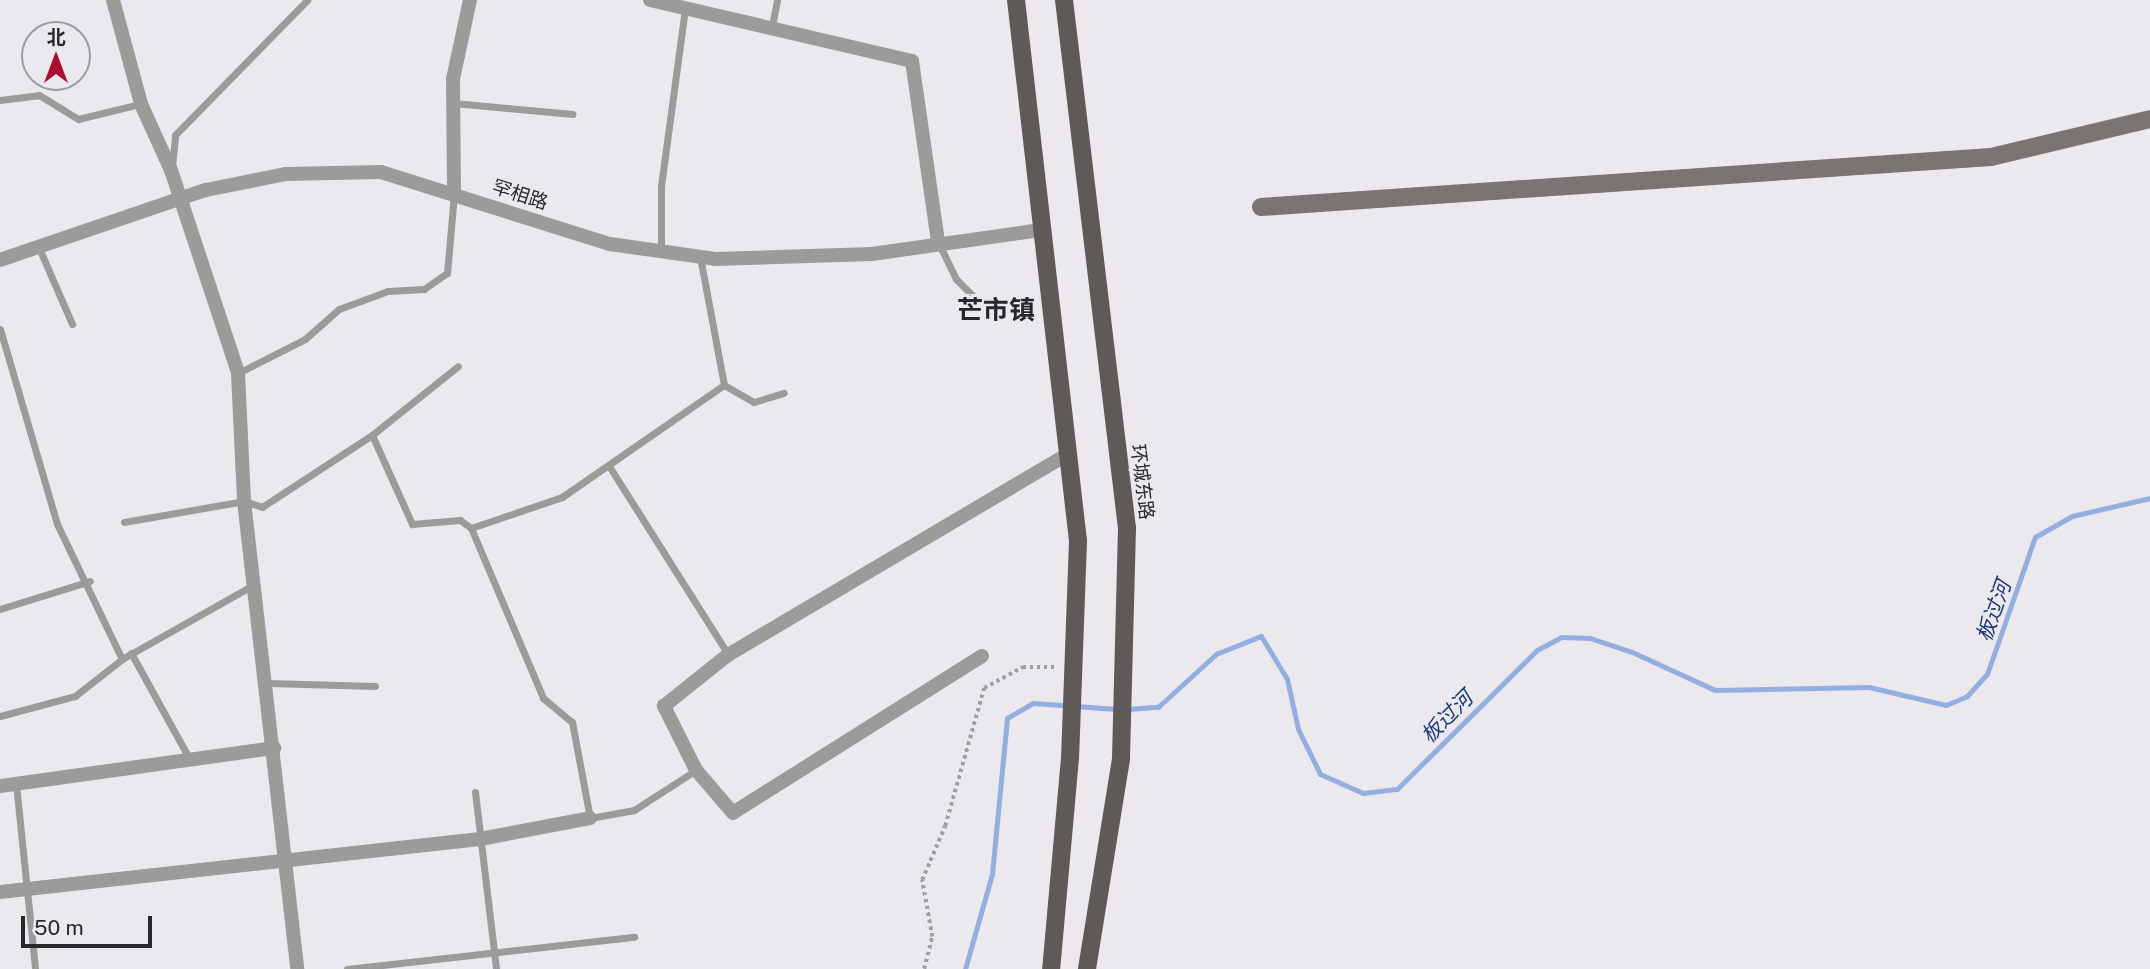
<!DOCTYPE html>
<meta charset="utf-8">
<style>
body{margin:0}
#map{position:relative;width:2150px;height:969px;overflow:hidden;background:#ebe9ee;font-family:"Public Sans","Noto Sans SC",sans-serif}
div>[style]{position:absolute}
.stream>*{height:5px;margin:-2.5px;padding:0 2.5px;transform-origin:2.5px;border-radius:2.5px;background:#94afdf}
.path>*{height:3.5px;margin-top:-1.75px;transform-origin:0;background:repeating-linear-gradient(90deg,#a09ea2 0 3.5px,transparent 0 7px)}
.lane>*{height:7px;margin:-3.5px;padding:0 3.5px;transform-origin:3.5px;border-radius:3.5px;background:#9d9b99}
.street>*{height:14px;margin:-7px;padding:0 7px;transform-origin:7px;border-radius:7px;background:#9d9b99}
.secondary>*{height:18px;margin:-9px;padding:0 9px;transform-origin:9px;border-radius:9px;background:#787573}
.primary>*{height:18px;margin:-9px;padding:0 9px;transform-origin:9px;border-radius:9px;background:#5e5a58}
span{translate:-50% -50%;white-space:nowrap;text-align:center;line-height:1.15;-webkit-text-stroke:6px #ebe9ee;paint-order:stroke}
.street-label{font-size:19px;color:#282729}
.water-label{font-size:21px;color:#1c3973;font-style:italic}
.district-label{font-size:26px;color:#282729;font-weight:700}
.north{position:absolute;left:21px;top:21px;width:70px;height:70px;box-sizing:border-box;background:#ebe9ee;border:2px solid #9d9b9f;border-radius:50%;rotate:0deg;font-size:19px;font-weight:700;line-height:28px;text-align:center;color:#282729}
.north::after{content:'';display:block;margin:auto;width:24px;height:32px;background:#a70d2c;clip-path:polygon(50% 0,100% 100%,50% 72%,0 100%)}
.scale{position:absolute;left:21px;top:916px;width:131px;height:32px;box-sizing:border-box;border:4px solid #282729;border-top:0;padding-left:9px;font-size:21px;line-height:24px;white-space:nowrap;color:#282729;-webkit-text-stroke:5px #ebe9ee;paint-order:stroke}
</style>
<div id="map">
<div class="stream">
<div style="left:1127px;top:709px;width:31px;rotate:-4deg"></div>
<div style="left:1158px;top:707px;width:79px;rotate:-42.4deg"></div>
<div style="left:1216px;top:654px;width:48px;rotate:-21.8deg"></div>
<div style="left:1261px;top:636px;width:50px;rotate:58.8deg"></div>
<div style="left:1287px;top:679px;width:51px;rotate:77.6deg"></div>
<div style="left:1298px;top:729px;width:50px;rotate:63.9deg"></div>
<div style="left:1320px;top:774px;width:47px;rotate:23.8deg"></div>
<div style="left:1363px;top:793px;width:34px;rotate:-7deg"></div>
<div style="left:1397px;top:789px;width:197px;rotate:-44.8deg"></div>
<div style="left:1537px;top:650px;width:27px;rotate:-28deg"></div>
<div style="left:1561px;top:637px;width:29px;rotate:2deg"></div>
<div style="left:1590px;top:638px;width:44px;rotate:18.4deg"></div>
<div style="left:1632px;top:652px;width:91px;rotate:24.6deg"></div>
<div style="left:1715px;top:690px;width:154px;rotate:-1.1deg"></div>
<div style="left:1869px;top:687px;width:79px;rotate:13.2deg"></div>
<div style="left:1946px;top:705px;width:23px;rotate:-23deg"></div>
<div style="left:1967px;top:696px;width:30px;rotate:-48deg"></div>
<div style="left:1987px;top:674px;width:145px;rotate:-70.7deg"></div>
<div style="left:2035px;top:537px;width:43px;rotate:-29.6deg"></div>
<div style="left:2072px;top:516px;width:80px;rotate:-13deg"></div>
<div style="left:965px;top:969px;width:99px;rotate:-74.1deg"></div>
<div style="left:992px;top:874px;width:157px;rotate:-84.5deg"></div>
<div style="left:1007px;top:718px;width:30px;rotate:-30deg"></div>
<div style="left:1033px;top:703px;width:84px;rotate:4.1deg"></div>
</div>
<div class="path">
<div style="left:924px;top:969px;width:33px;rotate:-76deg"></div>
<div style="left:932px;top:937px;width:58px;rotate:-100deg"></div>
<div style="left:922px;top:880px;width:59px;rotate:-66.9deg"></div>
<div style="left:945px;top:826px;width:143px;rotate:-74.2deg"></div>
<div style="left:984px;top:688px;width:44px;rotate:-28.3deg"></div>
<div style="left:1023px;top:667px;width:34px"></div>
</div>
<div class="lane">
<div style="left:772px;top:26px;width:26px;rotate:-79deg"></div>
<div style="left:0;top:100px;width:39px;rotate:-7deg"></div>
<div style="left:39px;top:95px;width:46px;rotate:31.6deg"></div>
<div style="left:78px;top:119px;width:64px;rotate:-13.6deg"></div>
<div style="left:454px;top:103px;width:119px;rotate:5.3deg"></div>
<div style="left:172px;top:166px;width:31px;rotate:-84deg"></div>
<div style="left:175px;top:135px;width:189px;rotate:-45.6deg"></div>
<div style="left:939px;top:244px;width:39px;rotate:64deg"></div>
<div style="left:956px;top:279px;width:30px;rotate:45deg"></div>
<div style="left:39px;top:248px;width:83px;rotate:66.5deg"></div>
<div style="left:661px;top:251px;width:65px;rotate:-90deg"></div>
<div style="left:661px;top:186px;width:180px;rotate:-82.3deg"></div>
<div style="left:0;top:329px;width:203px;rotate:73.7deg"></div>
<div style="left:57px;top:524px;width:150px;rotate:64.3deg"></div>
<div style="left:238px;top:373px;width:75px;rotate:-26.9deg"></div>
<div style="left:305px;top:339px;width:45px;rotate:-41.4deg"></div>
<div style="left:339px;top:309px;width:52px;rotate:-20.2deg"></div>
<div style="left:388px;top:291px;width:36px;rotate:-3deg"></div>
<div style="left:424px;top:289px;width:28px;rotate:-35deg"></div>
<div style="left:447px;top:273px;width:79px;rotate:-84.9deg"></div>
<div style="left:724px;top:385px;width:34px;rotate:30deg"></div>
<div style="left:754px;top:402px;width:31px;rotate:-17deg"></div>
<div style="left:372px;top:435px;width:98px;rotate:65.8deg"></div>
<div style="left:412px;top:524px;width:48px;rotate:-4.8deg"></div>
<div style="left:460px;top:520px;width:14px;rotate:36deg"></div>
<div style="left:471px;top:528px;width:185px;rotate:67deg"></div>
<div style="left:543px;top:698px;width:38px;rotate:40deg"></div>
<div style="left:572px;top:722px;width:98px;rotate:79.4deg"></div>
<div style="left:590px;top:818px;width:45px;rotate:-10.3deg"></div>
<div style="left:634px;top:810px;width:74px;rotate:-32.8deg"></div>
<div style="left:609px;top:466px;width:222px;rotate:57.7deg"></div>
<div style="left:124px;top:522px;width:122px;rotate:-9.9deg"></div>
<div style="left:244px;top:501px;width:19px;rotate:18deg"></div>
<div style="left:262px;top:507px;width:131px;rotate:-33.2deg"></div>
<div style="left:372px;top:435px;width:110px;rotate:-38.7deg"></div>
<div style="left:471px;top:528px;width:96px;rotate:-18.8deg"></div>
<div style="left:562px;top:497px;width:197px;rotate:-34.7deg"></div>
<div style="left:724px;top:385px;width:130px;rotate:-100.6deg"></div>
<div style="left:0;top:609px;width:94px;rotate:-17.3deg"></div>
<div style="left:131px;top:653px;width:122px;rotate:61.1deg"></div>
<div style="left:269px;top:683px;width:106px;rotate:1.6deg"></div>
<div style="left:0;top:716px;width:78px;rotate:-14.9deg"></div>
<div style="left:75px;top:696px;width:60px;rotate:-38.2deg"></div>
<div style="left:122px;top:659px;width:153px;rotate:-29.4deg"></div>
<div style="left:16px;top:784px;width:186px;rotate:84.1deg"></div>
<div style="left:475px;top:792px;width:178px;rotate:83.2deg"></div>
<div style="left:347px;top:969px;width:289px;rotate:-6.4deg"></div>
</div>
<div class="street">
<div style="left:113px;top:0;width:108px;rotate:74.9deg"></div>
<div style="left:141px;top:104px;width:72px;rotate:65.6deg"></div>
<div style="left:171px;top:170px;width:214px;rotate:71.7deg"></div>
<div style="left:238px;top:373px;width:128px;rotate:87.3deg"></div>
<div style="left:244px;top:501px;width:471px;rotate:83.5deg"></div>
<div style="left:650px;top:0;width:269px;rotate:13.1deg"></div>
<div style="left:912px;top:61px;width:182px;rotate:81.8deg"></div>
<div style="left:454px;top:194px;width:115px;rotate:-90.5deg"></div>
<div style="left:453px;top:79px;width:81px;rotate:-77.9deg"></div>
<div style="left:0;top:260px;width:218px;rotate:-18.8deg"></div>
<div style="left:206px;top:190px;width:82px;rotate:-11.3deg"></div>
<div style="left:286px;top:174px;width:95px;rotate:-1.2deg"></div>
<div style="left:381px;top:172px;width:240px;rotate:17.5deg"></div>
<div style="left:610px;top:244px;width:106px;rotate:8.1deg"></div>
<div style="left:715px;top:259px;width:157px;rotate:-1.8deg"></div>
<div style="left:872px;top:254px;width:170px;rotate:-8.1deg"></div>
<div style="left:982px;top:656px;width:294px;rotate:147.8deg"></div>
<div style="left:733px;top:813px;width:57px;rotate:-130.7deg"></div>
<div style="left:696px;top:770px;width:72px;rotate:-116.6deg"></div>
<div style="left:664px;top:706px;width:82px;rotate:-38.6deg"></div>
<div style="left:728px;top:655px;width:395px;rotate:-30.6deg"></div>
<div style="left:0;top:786px;width:277px;rotate:-7.9deg"></div>
<div style="left:0;top:892px;width:483px;rotate:-6.3deg"></div>
<div style="left:480px;top:839px;width:112px;rotate:-10.8deg"></div>
</div>
<div class="secondary">
<div style="left:1261px;top:207px;width:732px;rotate:-3.92deg"></div>
<div style="left:1991px;top:157px;width:163px;rotate:-13.4deg"></div>
</div>
<div class="primary">
<div style="left:1016px;top:0;width:545px;rotate:83.46deg"></div>
<div style="left:1078px;top:541px;width:217px;rotate:92.1deg"></div>
<div style="left:1070px;top:758px;width:212px;rotate:95.1deg"></div>
<div style="left:1064px;top:0;width:532px;rotate:83.2deg"></div>
<div style="left:1127px;top:528px;width:231px;rotate:91.5deg"></div>
<div style="left:1121px;top:759px;width:213px;rotate:99.2deg"></div>
</div>
<div class="street-label">
<span style="left:520px;top:195px;rotate:18deg">罕相路</span>
<span style="left:1142px;top:482px;rotate:83deg">环城东路</span>
</div>
<div class="water-label">
<span style="left:1994px;top:611px;rotate:-70deg">板过河</span>
<span style="left:1447px;top:717px;rotate:-45deg">板过河</span>
</div>
<div class="district-label">
<span style="left:996px;top:310px">芒市镇</span>
</div>
<div class="north">北</div>
<div class="scale">50 m</div>
</div>
